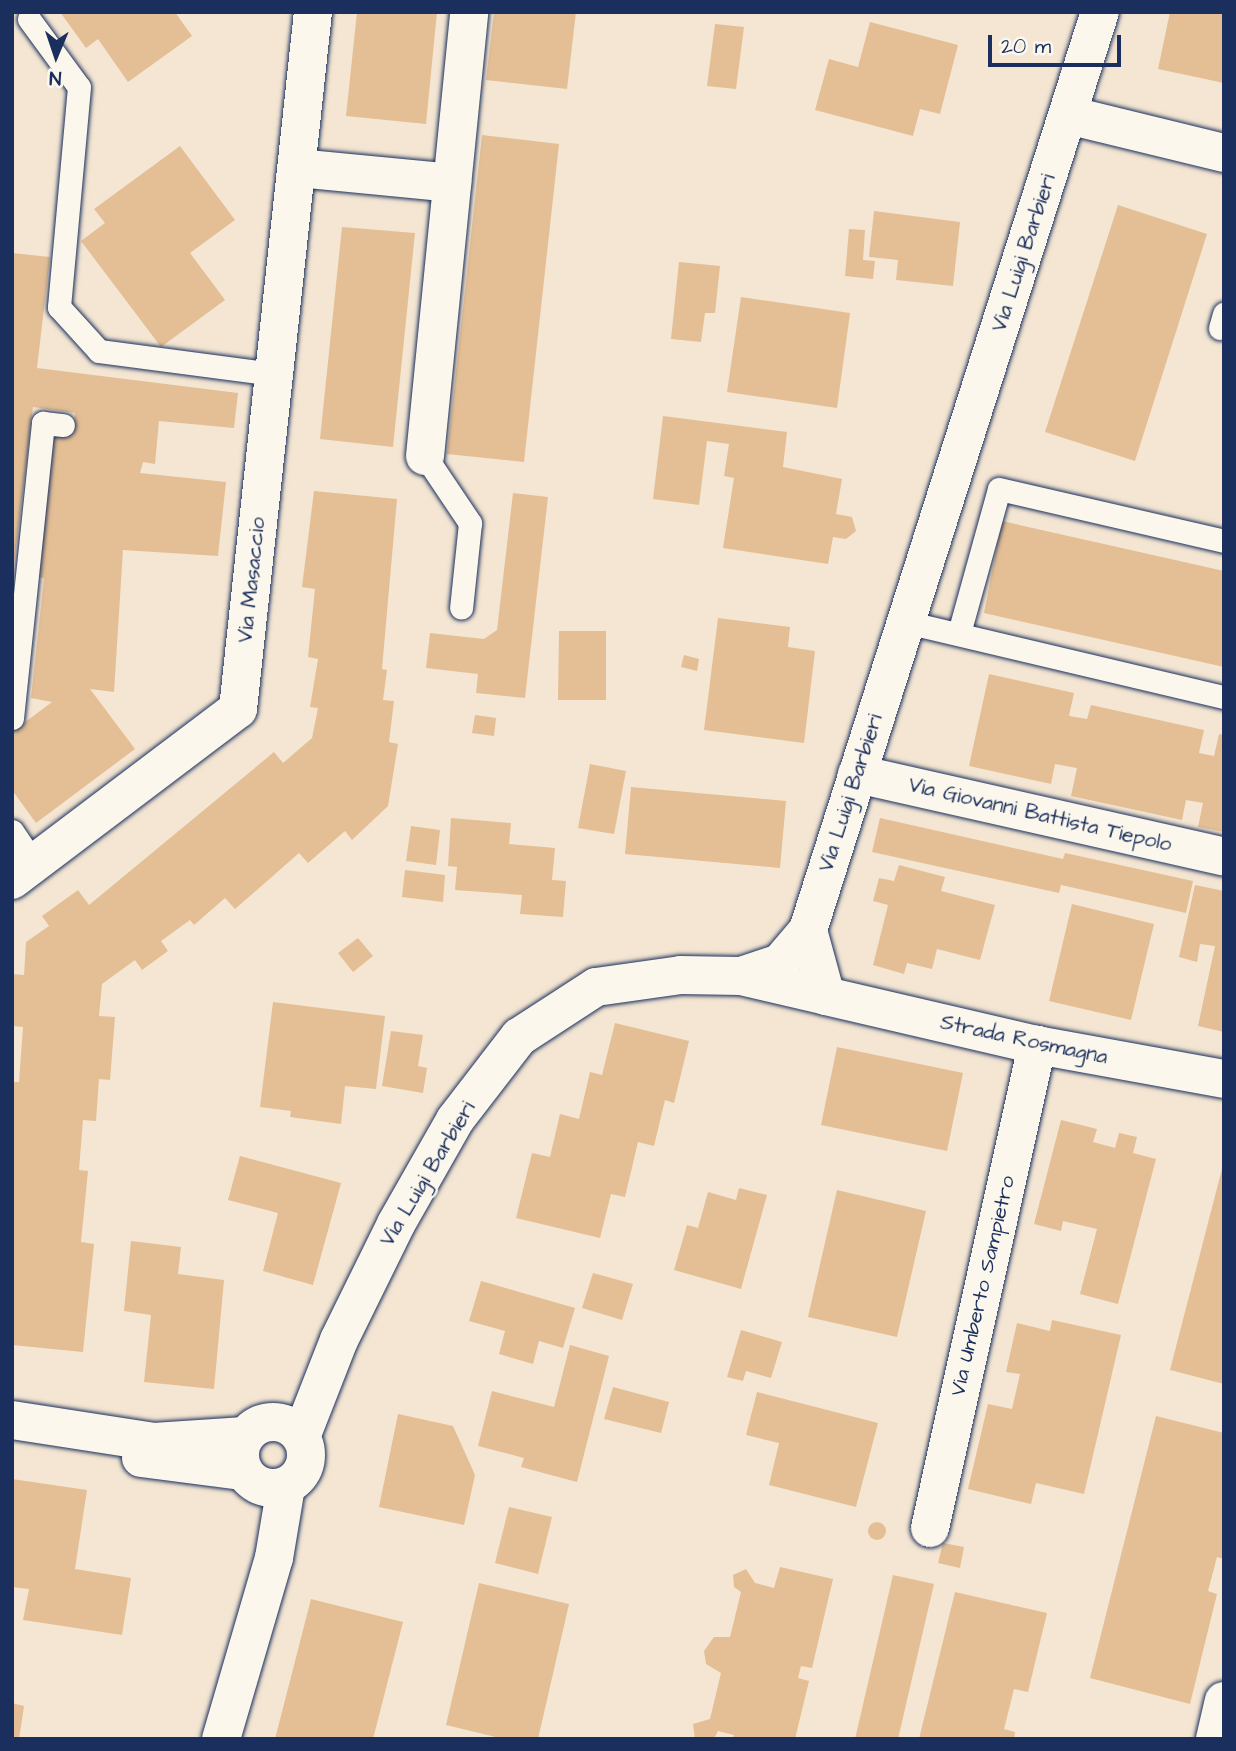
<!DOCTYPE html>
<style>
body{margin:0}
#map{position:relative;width:1236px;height:1751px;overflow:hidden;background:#f4e6d2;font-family:"Architects Daughter",sans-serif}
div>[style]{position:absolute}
.building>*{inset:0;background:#e4bf95}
.round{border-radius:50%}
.roads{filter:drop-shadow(0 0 2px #1b2f5e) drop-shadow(0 0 2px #1b2f5e)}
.lane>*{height:23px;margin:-11.5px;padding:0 11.5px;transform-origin:11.5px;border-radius:11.5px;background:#fbf7ec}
.street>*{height:38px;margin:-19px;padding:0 19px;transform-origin:19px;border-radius:19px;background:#fbf7ec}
.street>.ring{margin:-19px;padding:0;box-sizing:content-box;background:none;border:38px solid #fbf7ec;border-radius:50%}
span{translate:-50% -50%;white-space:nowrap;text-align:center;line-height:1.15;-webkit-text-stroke:5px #fbf7ec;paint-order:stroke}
.street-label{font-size:21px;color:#1b2f5e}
.frame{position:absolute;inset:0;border:14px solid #1b2f5e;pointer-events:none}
.north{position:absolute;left:21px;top:21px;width:70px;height:70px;-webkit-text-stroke:5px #fbf7ec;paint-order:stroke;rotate:182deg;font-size:19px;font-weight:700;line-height:28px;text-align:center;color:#1b2f5e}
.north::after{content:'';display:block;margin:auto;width:24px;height:32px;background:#1b2f5e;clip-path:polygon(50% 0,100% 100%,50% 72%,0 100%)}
.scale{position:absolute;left:988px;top:35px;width:133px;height:32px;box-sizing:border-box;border:4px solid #1b2f5e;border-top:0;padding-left:9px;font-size:21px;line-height:24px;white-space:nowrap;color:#1b2f5e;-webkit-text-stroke:5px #fbf7ec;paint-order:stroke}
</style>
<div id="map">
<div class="building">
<div style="clip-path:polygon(60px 12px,175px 12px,192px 36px,128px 82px,98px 39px,86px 48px)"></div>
<div style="clip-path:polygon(357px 12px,437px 12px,426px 124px,346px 116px)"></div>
<div style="clip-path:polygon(494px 12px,576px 12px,567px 89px,486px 80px)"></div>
<div style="clip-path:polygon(1170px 12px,1224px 12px,1224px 83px,1158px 69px)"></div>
<div style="clip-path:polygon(870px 22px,958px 45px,940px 114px,920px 109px,913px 136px,815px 110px,829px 59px,858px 67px)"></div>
<div style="clip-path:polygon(715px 24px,744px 27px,736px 89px,707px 86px)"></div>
<div style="clip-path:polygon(482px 135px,559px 144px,524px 462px,447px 454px)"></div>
<div style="clip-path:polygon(180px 146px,235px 220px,190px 253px,225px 300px,161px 347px,81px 241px,105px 223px,94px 209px)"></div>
<div style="clip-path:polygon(1118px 205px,1207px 234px,1135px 461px,1045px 432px)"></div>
<div style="clip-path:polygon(874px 211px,960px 222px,953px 286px,896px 280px,898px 260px,869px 257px)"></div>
<div style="clip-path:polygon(342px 227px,415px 233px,393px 447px,320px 439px)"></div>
<div style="clip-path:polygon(849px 229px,865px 230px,863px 260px,875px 261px,873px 279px,845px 276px)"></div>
<div style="clip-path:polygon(12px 253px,50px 257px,37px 368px,238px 393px,234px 428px,159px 421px,155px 464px,143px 462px,140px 473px,226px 482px,218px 556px,123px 550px,114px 692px,90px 689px,135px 749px,36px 823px,12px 790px,12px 732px,52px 702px,31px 698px,44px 578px,30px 576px,45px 431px,73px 433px,75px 413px,33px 407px,12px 579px)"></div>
<div style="clip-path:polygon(679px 262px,720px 266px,715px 313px,705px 313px,701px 342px,671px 339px)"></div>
<div style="clip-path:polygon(741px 297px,850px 313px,837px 408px,727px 392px)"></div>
<div style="clip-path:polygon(663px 416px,787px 432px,783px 467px,842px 479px,836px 514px,852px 517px,856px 531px,846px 539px,833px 537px,828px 564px,723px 548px,734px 478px,724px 476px,729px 444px,707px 441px,699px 505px,653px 499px)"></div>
<div style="clip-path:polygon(314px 491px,397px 499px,382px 669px,387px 670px,383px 700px,394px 701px,389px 742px,398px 744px,388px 806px,352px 840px,345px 831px,308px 863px,299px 853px,235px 909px,225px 898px,194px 925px,190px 920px,161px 941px,168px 951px,142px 970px,135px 960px,102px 984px,99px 1016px,115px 1017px,110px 1080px,99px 1079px,96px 1121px,83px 1120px,79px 1170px,88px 1171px,81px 1242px,94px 1244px,83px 1352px,12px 1345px,12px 1082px,19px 1082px,23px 1027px,12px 1026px,12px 974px,24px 975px,26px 942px,49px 926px,42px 916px,78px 890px,89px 905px,274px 752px,283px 763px,312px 738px,318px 708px,310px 707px,318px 659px,308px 657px,315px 589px,302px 587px)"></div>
<div style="clip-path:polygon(513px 493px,548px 497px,525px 698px,476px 693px,478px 674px,426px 668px,430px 633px,484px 639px,497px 630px)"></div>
<div style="clip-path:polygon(1002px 521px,1224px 571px,1224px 667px,984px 613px)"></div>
<div style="clip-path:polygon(718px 618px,790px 627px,788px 647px,815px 651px,804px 743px,704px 730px)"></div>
<div style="clip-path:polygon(559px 631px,606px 631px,606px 700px,558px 700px)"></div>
<div style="clip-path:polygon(684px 655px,699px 659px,697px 671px,681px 667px)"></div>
<div style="clip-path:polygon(989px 674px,1074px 693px,1069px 716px,1087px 719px,1091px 705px,1204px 730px,1199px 753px,1214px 756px,1219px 734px,1224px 735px,1224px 832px,1198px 827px,1203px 803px,1186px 800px,1182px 820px,1071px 796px,1077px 768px,1055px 764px,1051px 784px,969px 766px)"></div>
<div style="clip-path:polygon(475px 715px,496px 718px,494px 736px,472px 733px)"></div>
<div style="clip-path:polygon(590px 764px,626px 771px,614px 834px,578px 828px)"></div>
<div style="clip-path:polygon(631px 787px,786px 801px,780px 868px,625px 854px)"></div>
<div style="clip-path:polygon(451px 818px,511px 823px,509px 844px,555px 848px,552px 880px,566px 881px,563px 917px,520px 914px,522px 895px,455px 890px,457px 867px,448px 866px)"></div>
<div style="clip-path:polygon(880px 818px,1063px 859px,1065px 853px,1193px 881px,1186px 913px,1061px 885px,1059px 893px,872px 852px)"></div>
<div style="clip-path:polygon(411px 826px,440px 830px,436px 865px,406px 861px)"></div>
<div style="clip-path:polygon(899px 865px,945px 877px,941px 891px,995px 905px,980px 960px,937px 949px,932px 969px,907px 963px,904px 974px,873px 965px,888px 905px,873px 901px,879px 878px,894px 881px)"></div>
<div style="clip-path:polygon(405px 870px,445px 875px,443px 902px,402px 897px)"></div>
<div style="clip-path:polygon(1195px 885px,1224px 891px,1224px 1032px,1198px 1026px,1215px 946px,1200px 944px,1197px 962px,1179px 957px)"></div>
<div style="clip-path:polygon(1072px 904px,1154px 924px,1131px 1020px,1049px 1001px)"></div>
<div style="clip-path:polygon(358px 938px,373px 956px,353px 972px,338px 953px)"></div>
<div style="clip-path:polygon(273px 1002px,385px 1016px,376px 1089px,345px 1086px,341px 1124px,290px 1117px,291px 1111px,260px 1107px)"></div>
<div style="clip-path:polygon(615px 1023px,689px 1041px,674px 1103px,665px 1100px,654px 1146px,638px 1142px,625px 1197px,611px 1194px,600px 1238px,516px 1218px,532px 1153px,550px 1157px,560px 1114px,579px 1119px,590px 1072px,602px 1075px)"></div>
<div style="clip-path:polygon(391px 1031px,423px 1035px,418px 1066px,427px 1068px,423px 1093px,382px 1086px)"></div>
<div style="clip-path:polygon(837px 1047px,963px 1073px,947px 1151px,821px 1125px)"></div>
<div style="clip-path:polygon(1061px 1120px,1097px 1129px,1093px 1142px,1115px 1148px,1119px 1133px,1137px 1137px,1133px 1153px,1156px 1159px,1118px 1304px,1080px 1294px,1097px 1229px,1063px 1221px,1061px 1231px,1034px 1224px)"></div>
<div style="clip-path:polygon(240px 1156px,341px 1183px,313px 1285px,263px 1271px,278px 1213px,228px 1200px)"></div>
<div style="clip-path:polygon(1223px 1165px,1224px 1165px,1224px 1384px,1170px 1370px)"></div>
<div style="clip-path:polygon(739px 1188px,767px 1195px,741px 1289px,674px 1270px,687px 1225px,698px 1228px,708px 1192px,736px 1200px)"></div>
<div style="clip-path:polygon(837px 1190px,926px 1211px,897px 1337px,808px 1317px)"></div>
<div style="clip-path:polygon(131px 1241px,181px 1247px,178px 1274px,224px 1280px,214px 1389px,144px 1382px,151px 1315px,124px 1311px)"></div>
<div style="clip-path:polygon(593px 1273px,633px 1284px,622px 1320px,582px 1308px)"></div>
<div style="clip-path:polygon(481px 1281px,575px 1308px,563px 1348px,539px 1341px,533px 1364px,499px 1354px,505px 1331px,469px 1321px)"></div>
<div style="clip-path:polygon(1052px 1320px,1121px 1335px,1084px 1494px,1036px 1483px,1031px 1504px,968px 1489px,988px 1404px,1012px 1409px,1020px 1374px,1006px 1372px,1017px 1323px,1050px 1331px)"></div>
<div style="clip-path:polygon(741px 1330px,782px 1342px,771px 1378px,746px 1371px,743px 1381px,727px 1377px)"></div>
<div style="clip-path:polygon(570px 1345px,609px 1356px,577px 1482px,521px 1467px,524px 1458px,478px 1446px,492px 1391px,554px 1407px)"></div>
<div style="clip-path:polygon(613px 1387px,669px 1402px,661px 1433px,604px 1419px)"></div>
<div style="clip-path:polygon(757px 1392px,878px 1423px,856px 1507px,769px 1485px,779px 1443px,746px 1435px)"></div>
<div style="clip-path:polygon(398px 1414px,453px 1426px,475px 1475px,464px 1525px,379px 1507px)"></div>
<div style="clip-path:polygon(1156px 1416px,1224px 1433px,1224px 1559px,1217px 1557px,1208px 1591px,1217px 1594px,1190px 1704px,1090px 1678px)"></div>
<div style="clip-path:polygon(12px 1479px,87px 1490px,75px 1569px,131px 1578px,122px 1635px,23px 1620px,29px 1589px,12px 1587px)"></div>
<div style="clip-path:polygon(509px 1507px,552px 1517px,538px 1574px,495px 1563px)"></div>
<div class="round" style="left:868px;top:1522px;width:18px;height:18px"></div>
<div style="clip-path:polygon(943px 1543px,964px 1547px,960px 1568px,938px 1563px)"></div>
<div style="clip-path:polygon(780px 1567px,833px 1579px,812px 1668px,801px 1666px,798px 1678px,809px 1681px,795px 1739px,733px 1739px,734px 1735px,718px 1731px,714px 1739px,695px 1739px,693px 1724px,710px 1719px,721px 1673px,706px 1664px,704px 1651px,714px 1637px,730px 1637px,741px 1592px,734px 1587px,733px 1575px,746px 1569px,755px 1583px,774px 1588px)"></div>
<div style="clip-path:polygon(893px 1575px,934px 1584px,898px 1739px,855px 1739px)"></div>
<div style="clip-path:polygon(479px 1583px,569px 1604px,538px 1739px,504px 1739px,446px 1725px)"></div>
<div style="clip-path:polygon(955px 1592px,1047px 1613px,1028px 1692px,1014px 1689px,1004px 1729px,1015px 1732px,1014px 1739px,919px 1739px)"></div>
<div style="clip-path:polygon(311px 1599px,403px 1622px,373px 1739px,275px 1739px)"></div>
<div style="clip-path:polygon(12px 1703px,24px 1706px,19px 1739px,12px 1739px)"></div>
</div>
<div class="roads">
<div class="lane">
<div style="left:29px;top:19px;width:84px;rotate:53.7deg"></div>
<div style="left:79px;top:87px;width:221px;rotate:95.2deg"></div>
<div style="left:59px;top:307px;width:59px;rotate:47.7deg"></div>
<div style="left:99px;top:351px;width:177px;rotate:7.5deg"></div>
<div style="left:1220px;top:328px;width:15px;rotate:-74deg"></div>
<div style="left:425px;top:456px;width:81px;rotate:56.1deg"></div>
<div style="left:470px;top:523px;width:85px;rotate:96deg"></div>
<div style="left:906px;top:622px;width:327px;rotate:13.3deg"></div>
<div style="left:959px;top:633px;width:149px;rotate:-74.5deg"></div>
<div style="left:999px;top:489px;width:231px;rotate:13deg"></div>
<div style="left:12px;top:718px;width:297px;rotate:-84deg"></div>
<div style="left:43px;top:423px;width:20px;rotate:6deg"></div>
<div style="left:12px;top:831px;width:40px;rotate:56deg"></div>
</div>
<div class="street">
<div style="left:1068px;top:115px;width:161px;rotate:13.7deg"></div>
<div style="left:297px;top:168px;width:156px;rotate:5.5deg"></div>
<div style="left:425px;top:456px;width:446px;rotate:-84.3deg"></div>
<div style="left:857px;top:774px;width:376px;rotate:12.7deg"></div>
<div style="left:12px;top:880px;width:283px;rotate:-37.1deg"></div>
<div style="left:238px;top:709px;width:701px;rotate:-83.86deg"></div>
<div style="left:741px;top:976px;width:87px;rotate:13.2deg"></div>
<div style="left:826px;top:996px;width:68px;rotate:-105.3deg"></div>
<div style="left:826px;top:996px;width:217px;rotate:13.1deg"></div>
<div style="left:1037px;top:1045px;width:190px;rotate:10.3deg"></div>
<div style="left:12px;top:1420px;width:144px;rotate:8.8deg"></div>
<div style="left:154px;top:1442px;width:91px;rotate:-3.8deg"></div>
<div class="ring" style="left:240px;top:1422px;width:28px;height:28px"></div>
<div style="left:301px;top:1437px;width:104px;rotate:-68.6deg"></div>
<div style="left:339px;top:1340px;width:129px;rotate:-63.8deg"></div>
<div style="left:396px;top:1224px;width:120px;rotate:-60.4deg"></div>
<div style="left:455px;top:1120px;width:105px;rotate:-52.4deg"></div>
<div style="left:519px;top:1037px;width:92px;rotate:-33deg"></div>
<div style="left:596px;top:987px;width:86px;rotate:-8deg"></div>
<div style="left:681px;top:975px;width:60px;rotate:1deg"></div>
<div style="left:741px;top:976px;width:41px;rotate:-18.4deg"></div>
<div style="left:780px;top:963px;width:43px;rotate:-49.7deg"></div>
<div style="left:808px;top:930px;width:963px;rotate:-72.36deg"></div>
<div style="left:141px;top:1458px;width:103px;rotate:7.3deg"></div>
<div style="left:930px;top:1528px;width:495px;rotate:-77.5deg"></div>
<div style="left:221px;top:1739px;width:189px;rotate:-73.7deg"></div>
<div style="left:274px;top:1558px;width:73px;rotate:-80.5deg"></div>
<div style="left:1215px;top:1739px;width:39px;rotate:-77deg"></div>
</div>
</div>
<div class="street-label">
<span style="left:1024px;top:253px;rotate:-72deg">Via Luigi Barbieri</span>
<span style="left:252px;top:580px;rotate:-84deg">Via Masaccio</span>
<span style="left:851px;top:793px;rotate:-72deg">Via Luigi Barbieri</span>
<span style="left:1040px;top:815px;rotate:13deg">Via Giovanni Battista Tiepolo</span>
<span style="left:1024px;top:1040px;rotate:12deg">Strada Rosmagna</span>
<span style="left:428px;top:1174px;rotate:-59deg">Via Luigi Barbieri</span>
<span style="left:983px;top:1286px;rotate:-77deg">Via Umberto Sampietro</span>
</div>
<div class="frame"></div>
<div class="north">N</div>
<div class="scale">20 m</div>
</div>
